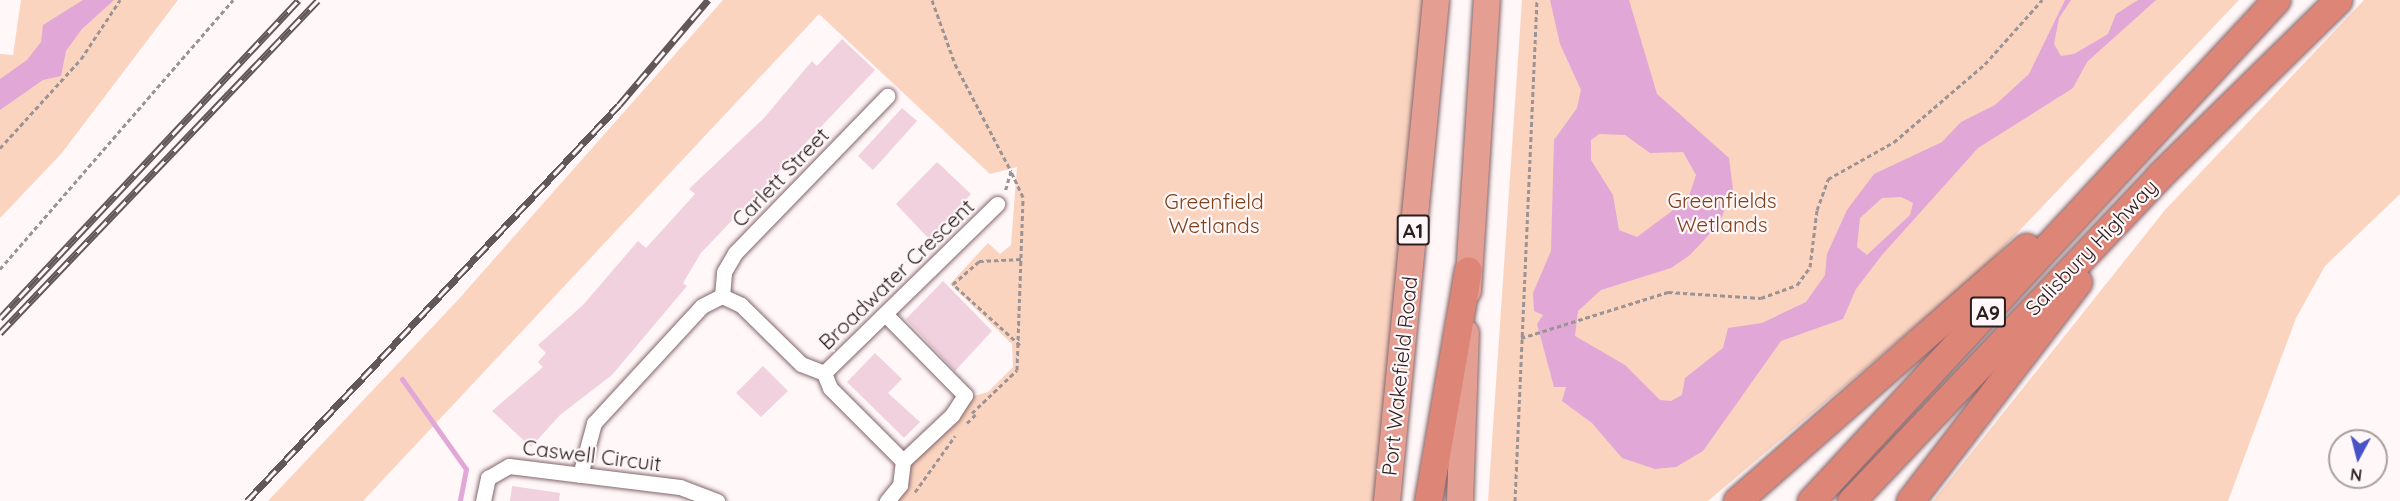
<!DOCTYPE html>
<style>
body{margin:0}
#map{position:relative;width:2400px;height:501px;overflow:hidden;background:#fff7f8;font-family:Quicksand,sans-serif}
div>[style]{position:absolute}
.green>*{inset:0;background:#fbd4c0}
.water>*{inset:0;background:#e1a7d7}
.stream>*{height:5px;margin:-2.5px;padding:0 2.5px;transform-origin:2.5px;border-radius:2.5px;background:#e1a7d7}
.building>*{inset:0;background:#f1d1de}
.path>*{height:3px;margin-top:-1.5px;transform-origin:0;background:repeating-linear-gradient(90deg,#9c9394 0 4.5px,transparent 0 7.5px)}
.roads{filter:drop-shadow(0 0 2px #836569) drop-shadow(0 0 2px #836569)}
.minor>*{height:15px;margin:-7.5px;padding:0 7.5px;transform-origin:7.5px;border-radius:7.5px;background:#fff}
.trunk>*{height:26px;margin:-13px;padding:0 13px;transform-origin:13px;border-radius:13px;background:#e49e92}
.motorway>*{height:27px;margin:-13.5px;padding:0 13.5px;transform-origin:13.5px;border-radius:13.5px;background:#dd8577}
.rail>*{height:7px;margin-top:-3.5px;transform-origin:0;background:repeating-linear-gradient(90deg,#fff7f8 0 14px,#635859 0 28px);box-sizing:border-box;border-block:2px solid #635859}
span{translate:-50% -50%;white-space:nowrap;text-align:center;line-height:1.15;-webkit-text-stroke:4.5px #fff7f8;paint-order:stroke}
.shield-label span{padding:2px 4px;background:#fff7f8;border:2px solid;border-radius:4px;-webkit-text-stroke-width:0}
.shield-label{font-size:20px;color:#2a1e1f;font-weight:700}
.street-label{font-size:21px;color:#2a1e1f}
.park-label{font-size:21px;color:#7e411c}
.north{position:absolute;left:2328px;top:429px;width:60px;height:60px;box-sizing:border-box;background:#fff7f8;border:2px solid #aaa0a1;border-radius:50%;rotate:187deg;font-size:16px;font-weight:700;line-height:24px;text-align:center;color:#2a1e1f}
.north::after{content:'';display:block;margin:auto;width:21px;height:27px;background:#4952c7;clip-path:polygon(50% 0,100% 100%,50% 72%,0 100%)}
</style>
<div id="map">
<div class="green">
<div style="clip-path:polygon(21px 0,178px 0,61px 154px,0 218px,0 54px,13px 55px)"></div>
<div style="clip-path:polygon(723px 0,1436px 0,1387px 501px,887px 501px,903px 461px,964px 399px,988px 392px,1013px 367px,1012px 344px,950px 284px,988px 243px,1000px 254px,1011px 245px,1017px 167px,990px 174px,819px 14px,363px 501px,268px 501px,457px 301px)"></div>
<div style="clip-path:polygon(1522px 0,2239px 0,1981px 271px,1708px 501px,1488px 501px)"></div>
<div style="clip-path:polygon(2364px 0,2400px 0,2400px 194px,2325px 266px,2296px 318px,2228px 501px,1933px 501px,2165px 210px)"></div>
</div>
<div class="water">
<div style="clip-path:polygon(83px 0,114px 0,82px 29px,66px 51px,61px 76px,43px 80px,0 110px,0 79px,27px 60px,41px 42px,43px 25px)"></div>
<div style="clip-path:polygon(evenodd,1550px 0,1629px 0,1657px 94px,1729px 158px,1733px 189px,1719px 224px,1690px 255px,1671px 268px,1601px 290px,1578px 311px,1575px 336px,1625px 365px,1660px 400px,1671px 401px,1682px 395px,1685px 378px,1723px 348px,1728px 328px,1762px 323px,1806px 302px,1825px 275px,1827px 254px,1847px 210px,1874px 174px,1942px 142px,1961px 122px,1995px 105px,2029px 74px,2065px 0,2071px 0,2059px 18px,2054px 44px,2061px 56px,2074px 54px,2108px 34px,2116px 14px,2138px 0,2156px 0,2087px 62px,2073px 88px,1978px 148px,1882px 255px,1856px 289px,1843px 319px,1781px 341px,1703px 451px,1676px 467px,1655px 469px,1622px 458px,1592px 423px,1562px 401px,1566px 387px,1554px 387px,1537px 324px,1543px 315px,1534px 311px,1533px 293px,1551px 251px,1554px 140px,1577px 108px,1581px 90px,1560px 44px,1550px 0,1599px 134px,1625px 135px,1650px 153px,1683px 152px,1696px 175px,1688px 199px,1637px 237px,1619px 230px,1613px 195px,1591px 160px,1591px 140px,1599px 134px,1550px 0,1901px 197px,1913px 203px,1910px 215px,1867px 255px,1857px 247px,1860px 218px,1882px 198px,1901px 197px)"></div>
</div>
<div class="stream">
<div style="left:402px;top:379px;width:110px;rotate:54.6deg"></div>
<div style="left:466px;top:469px;width:33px;rotate:101deg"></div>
</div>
<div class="building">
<div style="clip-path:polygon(842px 39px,875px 70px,701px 253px,683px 283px,687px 286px,612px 375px,560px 415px,531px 447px,492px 411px,543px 367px,538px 362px,546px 353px,538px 345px,583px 305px,638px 241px,646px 248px,695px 194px,689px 189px,764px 118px,812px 61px,817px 66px)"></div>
<div style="clip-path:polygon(902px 108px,917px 121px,873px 170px,858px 156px)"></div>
<div style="clip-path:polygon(937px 162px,971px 194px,930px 240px,896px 204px)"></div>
<div style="clip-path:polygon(943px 281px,992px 331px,955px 371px,906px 319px)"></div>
<div style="clip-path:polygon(875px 353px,902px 379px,888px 393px,920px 422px,904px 438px,847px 382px)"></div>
<div style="clip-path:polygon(763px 366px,788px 391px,761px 417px,736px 393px)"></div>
<div style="clip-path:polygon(512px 486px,560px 493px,559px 501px,510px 501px)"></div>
</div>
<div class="path">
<div style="left:932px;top:0;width:68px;rotate:70.2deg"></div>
<div style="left:955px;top:64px;width:121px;rotate:62.4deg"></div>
<div style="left:1011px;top:171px;width:22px;rotate:106deg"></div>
<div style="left:0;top:148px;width:120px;rotate:-47.7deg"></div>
<div style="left:81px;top:59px;width:71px;rotate:-56.5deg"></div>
<div style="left:0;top:269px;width:356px;rotate:-49.1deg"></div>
<div style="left:1521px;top:338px;width:154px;rotate:-17.4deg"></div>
<div style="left:1668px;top:292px;width:93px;rotate:3.7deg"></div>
<div style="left:1761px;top:298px;width:38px;rotate:-20deg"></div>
<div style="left:1797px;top:285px;width:22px;rotate:-54deg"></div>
<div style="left:1810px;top:267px;width:57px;rotate:-83deg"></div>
<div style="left:1817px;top:210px;width:33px;rotate:-70deg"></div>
<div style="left:1828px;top:179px;width:76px;rotate:-29.3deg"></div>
<div style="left:1894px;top:142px;width:120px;rotate:-40.6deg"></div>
<div style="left:1985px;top:64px;width:86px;rotate:-48.3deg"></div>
<div style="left:1020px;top:345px;width:91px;rotate:-137.7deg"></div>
<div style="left:953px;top:284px;width:35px;rotate:-41deg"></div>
<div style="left:979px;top:261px;width:42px;rotate:-2.7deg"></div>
<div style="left:972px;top:413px;width:62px;rotate:-43.7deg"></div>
<div style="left:1017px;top:370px;width:173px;rotate:-88deg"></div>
<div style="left:1023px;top:197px;width:29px;rotate:-115deg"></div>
<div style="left:967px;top:423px;width:14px;rotate:-45deg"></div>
<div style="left:915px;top:492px;width:69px;rotate:-54.5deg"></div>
<div style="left:1515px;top:501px;width:501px;rotate:-87.49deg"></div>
</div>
<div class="roads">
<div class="minor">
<div style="left:722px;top:296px;width:24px;rotate:-85deg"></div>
<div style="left:724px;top:272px;width:22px;rotate:-60deg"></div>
<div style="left:735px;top:253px;width:219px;rotate:-45.9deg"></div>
<div style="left:885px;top:314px;width:114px;rotate:45.4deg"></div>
<div style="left:965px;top:395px;width:24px;rotate:123deg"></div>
<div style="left:952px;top:415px;width:67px;rotate:136.8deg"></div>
<div style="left:824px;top:373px;width:242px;rotate:-44.3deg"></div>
<div style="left:580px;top:475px;width:54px;rotate:-74.9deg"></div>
<div style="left:594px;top:423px;width:159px;rotate:-47.3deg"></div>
<div style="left:702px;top:306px;width:22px;rotate:-27deg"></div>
<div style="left:722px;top:296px;width:21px;rotate:25deg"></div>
<div style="left:741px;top:305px;width:84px;rotate:44.5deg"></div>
<div style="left:801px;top:364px;width:25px;rotate:21deg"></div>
<div style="left:824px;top:373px;width:16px;rotate:68deg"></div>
<div style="left:830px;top:388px;width:103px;rotate:45deg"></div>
<div style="left:903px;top:461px;width:24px;rotate:97deg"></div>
<div style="left:900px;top:485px;width:21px;rotate:129deg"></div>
<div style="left:483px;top:501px;width:24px;rotate:-78deg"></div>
<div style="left:488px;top:478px;width:24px;rotate:-30deg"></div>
<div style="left:509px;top:466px;width:172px;rotate:7deg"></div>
<div style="left:680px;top:487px;width:40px;rotate:21deg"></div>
</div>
<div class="trunk">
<div style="left:1468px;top:291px;width:292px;rotate:-86.3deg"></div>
<div style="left:1387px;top:501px;width:503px;rotate:-84.41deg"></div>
<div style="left:1460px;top:501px;width:168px;rotate:-88deg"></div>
</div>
<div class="motorway">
<div style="left:1428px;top:501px;width:234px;rotate:-80.2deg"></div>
<div style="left:1737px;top:501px;width:385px;rotate:-41.3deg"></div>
<div style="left:1811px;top:501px;width:684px;rotate:-47.13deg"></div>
<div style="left:1851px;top:501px;width:448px;rotate:-46.5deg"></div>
<div style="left:2159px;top:176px;width:251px;rotate:-44.5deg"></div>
<div style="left:1910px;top:501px;width:276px;rotate:-52.5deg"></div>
</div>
</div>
<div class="rail">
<div style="left:0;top:318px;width:436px;rotate:-46.8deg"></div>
<div style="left:0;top:333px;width:460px;rotate:-46.3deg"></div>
<div style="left:247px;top:501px;width:543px;rotate:-46.79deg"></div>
<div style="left:619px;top:105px;width:138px;rotate:-49.7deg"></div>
</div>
<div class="shield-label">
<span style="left:1413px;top:230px">A1</span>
<span style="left:1988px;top:312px">A9</span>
</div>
<div class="street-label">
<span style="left:780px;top:177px;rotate:-46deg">Carlett Street</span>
<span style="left:2091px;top:247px;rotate:-46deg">Salisbury Highway</span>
<span style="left:896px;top:274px;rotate:-44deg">Broadwater Crescent</span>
<span style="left:1399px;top:376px;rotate:-84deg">Port Wakefield Road</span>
<span style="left:592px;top:455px;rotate:7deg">Caswell Circuit</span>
</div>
<div class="park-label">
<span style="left:1722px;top:212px">Greenfields<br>Wetlands</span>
<span style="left:1214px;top:213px">Greenfield<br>Wetlands</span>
</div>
<div class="north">N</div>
</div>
